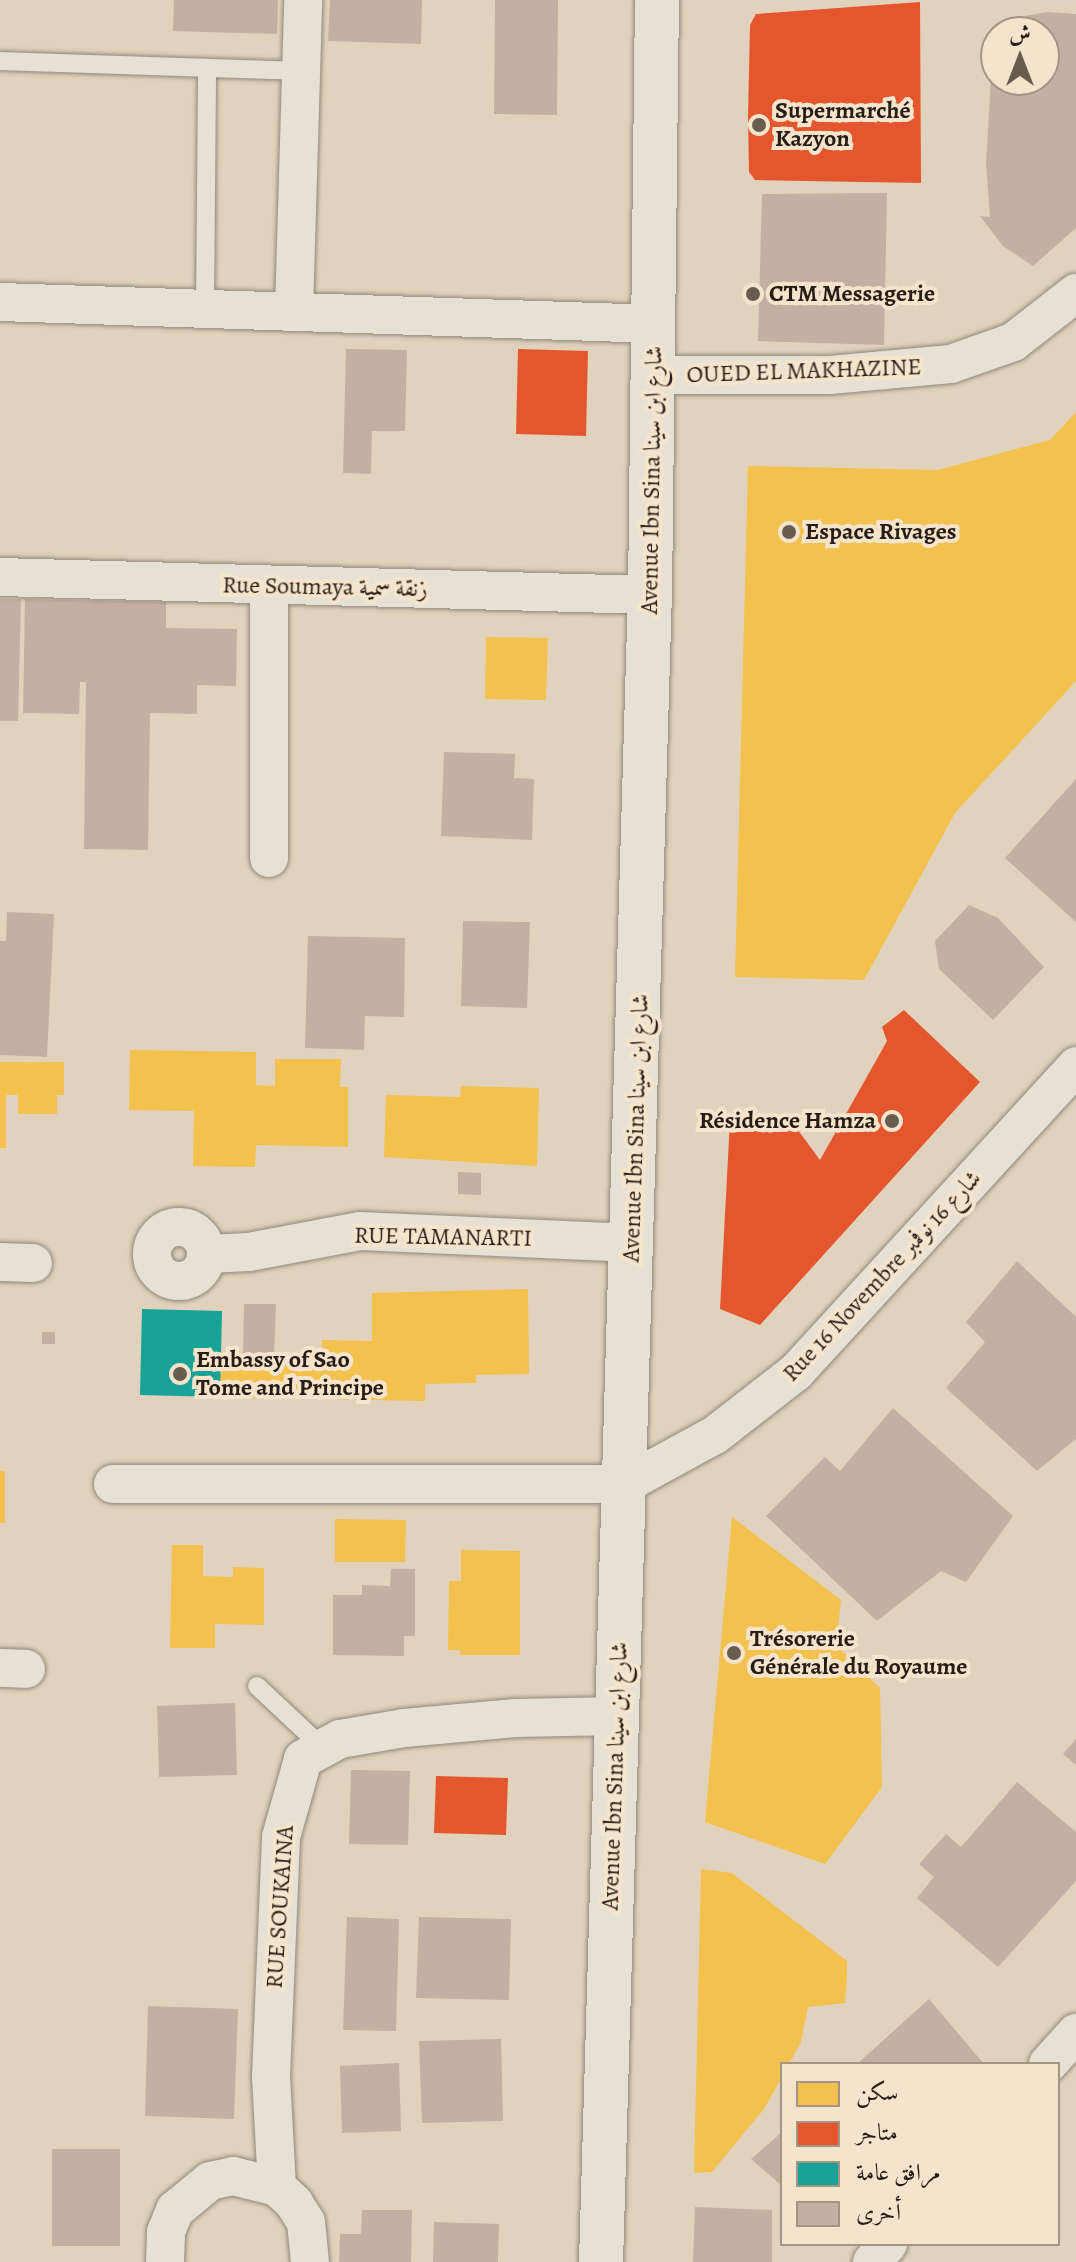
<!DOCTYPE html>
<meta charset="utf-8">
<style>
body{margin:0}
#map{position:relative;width:1076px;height:2262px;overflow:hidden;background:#e1d2be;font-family:Alegreya,Amiri,serif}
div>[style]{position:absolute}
.homes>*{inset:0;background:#f2c14e}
.shops>*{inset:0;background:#e4572e}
.public>*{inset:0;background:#17a398}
.building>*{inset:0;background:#c4afa4}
.roads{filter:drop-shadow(0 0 2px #91887b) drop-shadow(0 0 2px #91887b)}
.lane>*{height:18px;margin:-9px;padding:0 9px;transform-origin:9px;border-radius:9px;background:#e7e0d5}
.street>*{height:38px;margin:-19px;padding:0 19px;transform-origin:19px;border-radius:19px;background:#e7e0d5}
.street>.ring{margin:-19px;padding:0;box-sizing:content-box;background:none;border:38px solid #e7e0d5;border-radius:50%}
.secondary>*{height:44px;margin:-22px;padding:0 22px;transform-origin:22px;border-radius:22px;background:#e7e0d5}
.dots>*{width:22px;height:22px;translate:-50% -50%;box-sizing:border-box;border:4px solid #f5e4cc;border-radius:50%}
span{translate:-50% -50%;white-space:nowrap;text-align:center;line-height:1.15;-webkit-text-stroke:8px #f5e4cc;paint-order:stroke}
.poi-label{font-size:24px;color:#271d16;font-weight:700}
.left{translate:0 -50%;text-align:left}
.right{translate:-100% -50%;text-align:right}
.street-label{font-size:24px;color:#271d16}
.legend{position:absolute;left:780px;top:2062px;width:280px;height:184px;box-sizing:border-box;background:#f5e4cc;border:2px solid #a39483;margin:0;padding:10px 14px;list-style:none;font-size:24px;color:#271d16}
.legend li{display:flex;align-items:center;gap:16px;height:40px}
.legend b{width:40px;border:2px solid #a39483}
.north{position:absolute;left:980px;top:16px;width:80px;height:80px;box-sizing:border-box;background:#f5e4cc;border:2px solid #a39483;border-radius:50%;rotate:0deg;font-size:22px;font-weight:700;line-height:32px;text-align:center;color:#271d16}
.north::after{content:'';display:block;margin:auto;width:28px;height:36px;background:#685c51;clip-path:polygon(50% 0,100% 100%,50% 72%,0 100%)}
</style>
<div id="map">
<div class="homes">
<div style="clip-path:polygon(1076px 412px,1076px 681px,955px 813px,864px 980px,735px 977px,748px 466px,938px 470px,1050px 440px)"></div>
<div style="clip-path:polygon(486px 637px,548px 638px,546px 700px,485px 699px)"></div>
<div style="clip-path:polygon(130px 1050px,256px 1052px,256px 1085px,275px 1086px,275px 1059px,341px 1059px,340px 1087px,348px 1087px,348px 1147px,256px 1145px,255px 1167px,193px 1166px,194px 1111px,129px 1110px)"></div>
<div style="clip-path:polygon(0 1062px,64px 1062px,64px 1095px,57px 1095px,57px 1114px,18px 1114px,18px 1095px,6px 1095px,6px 1148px,0 1148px)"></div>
<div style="clip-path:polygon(461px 1086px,539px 1088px,537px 1166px,384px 1157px,386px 1095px,460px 1097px)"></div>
<div style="clip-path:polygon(528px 1289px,529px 1374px,476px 1375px,476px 1383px,425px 1384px,425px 1401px,220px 1397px,221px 1352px,274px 1354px,274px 1362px,321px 1364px,322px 1340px,372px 1341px,372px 1293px)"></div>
<div style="clip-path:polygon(0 1471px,5px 1471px,5px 1523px,0 1523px)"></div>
<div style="clip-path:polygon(732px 1517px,841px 1600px,836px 1645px,880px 1688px,882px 1787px,825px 1864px,705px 1822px)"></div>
<div style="clip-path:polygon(335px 1519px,406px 1520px,405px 1562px,335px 1562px)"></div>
<div style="clip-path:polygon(172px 1545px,203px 1545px,203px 1576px,233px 1577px,233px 1567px,264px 1568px,264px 1625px,215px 1624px,215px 1648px,170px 1648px)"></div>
<div style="clip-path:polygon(461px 1550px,520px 1551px,520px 1655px,460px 1655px,460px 1650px,448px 1650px,449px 1581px,461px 1581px)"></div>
<div style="clip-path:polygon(701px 1869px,732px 1873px,847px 1961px,847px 1977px,845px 2003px,808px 2007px,801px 2042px,789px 2064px,782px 2064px,782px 2077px,764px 2109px,712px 2172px,694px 2173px)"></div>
</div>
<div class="shops">
<div style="clip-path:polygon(920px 2px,921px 183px,755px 180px,749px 172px,748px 116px,750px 25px,756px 14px)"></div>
<div style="clip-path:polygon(518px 349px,588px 351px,586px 436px,516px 434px)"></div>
<div style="clip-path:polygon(904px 1010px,980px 1082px,760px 1325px,720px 1309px,730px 1120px,792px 1122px,820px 1160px,887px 1041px,882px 1027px)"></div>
<div style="clip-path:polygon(436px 1776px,508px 1778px,506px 1835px,434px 1833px)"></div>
</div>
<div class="public">
<div style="clip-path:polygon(142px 1309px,222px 1311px,220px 1397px,140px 1395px)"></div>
</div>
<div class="building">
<div style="clip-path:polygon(174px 0,278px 0,277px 34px,173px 31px)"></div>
<div style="clip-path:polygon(330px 0,422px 0,421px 44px,328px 41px)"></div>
<div style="clip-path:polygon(495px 0,558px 0,557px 115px,494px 114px)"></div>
<div style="clip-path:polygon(1047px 12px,1076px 14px,1076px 228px,1033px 266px,1003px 246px,980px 216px,990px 217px,986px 163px,992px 61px,996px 80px,1044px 80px,1044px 32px,1023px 32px,1025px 16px)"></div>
<div style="clip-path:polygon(887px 193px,884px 345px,758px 341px,762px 194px)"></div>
<div style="clip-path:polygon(346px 349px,407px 350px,405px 431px,372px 431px,371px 474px,343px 473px)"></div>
<div style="clip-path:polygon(0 599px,21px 599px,18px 721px,0 721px)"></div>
<div style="clip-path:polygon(25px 599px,166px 602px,166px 628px,237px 629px,236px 686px,197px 685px,197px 714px,150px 713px,148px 850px,84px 849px,86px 682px,80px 682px,79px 714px,23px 713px)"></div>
<div style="clip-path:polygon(444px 752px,515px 754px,514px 778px,534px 779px,532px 840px,441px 836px)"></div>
<div style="clip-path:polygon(1076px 779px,1076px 922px,1005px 858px)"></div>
<div style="clip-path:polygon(969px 905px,998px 918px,1044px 967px,993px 1020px,939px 969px,935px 941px)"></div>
<div style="clip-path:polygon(7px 912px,54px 914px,47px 1057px,0 1055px,0 941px,6px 941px)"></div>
<div style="clip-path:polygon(463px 921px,530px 922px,527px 1008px,461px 1006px)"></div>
<div style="clip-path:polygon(308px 936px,405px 938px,404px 1017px,365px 1016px,364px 1050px,305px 1048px)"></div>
<div style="clip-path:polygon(458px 1172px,481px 1173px,481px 1195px,458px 1194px)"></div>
<div style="clip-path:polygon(1017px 1261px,1076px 1317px,1076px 1439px,1037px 1471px,946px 1388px,985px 1342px,966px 1322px)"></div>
<div style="clip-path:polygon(244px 1304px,276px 1304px,274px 1354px,243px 1353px)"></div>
<div style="clip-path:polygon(42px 1332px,55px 1332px,55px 1344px,42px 1344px)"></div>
<div style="clip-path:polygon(893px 1408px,1013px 1516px,966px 1582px,941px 1571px,877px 1621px,766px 1516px,825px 1457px,840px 1471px)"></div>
<div style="clip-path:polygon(391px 1569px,415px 1569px,415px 1636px,404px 1636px,404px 1656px,333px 1655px,333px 1595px,362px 1595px,362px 1585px,390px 1586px)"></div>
<div style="clip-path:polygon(235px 1703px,237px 1775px,159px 1777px,157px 1706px)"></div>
<div style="clip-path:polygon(1076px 1739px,1076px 1765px,1063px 1754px)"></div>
<div style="clip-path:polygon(351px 1770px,410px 1771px,408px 1845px,349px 1844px)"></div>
<div style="clip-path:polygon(1017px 1782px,1076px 1832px,1076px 1881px,998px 1967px,917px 1898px,934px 1877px,919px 1864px,946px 1834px,961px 1847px)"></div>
<div style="clip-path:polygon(347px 1917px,399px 1919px,396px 2031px,343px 2030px)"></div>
<div style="clip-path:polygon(419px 1917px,511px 1919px,509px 2000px,416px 1998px)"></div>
<div style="clip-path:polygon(929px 1999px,984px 2064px,857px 2064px)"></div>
<div style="clip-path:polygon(148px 2006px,238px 2009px,234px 2119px,145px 2116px)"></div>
<div style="clip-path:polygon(501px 2039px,503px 2121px,422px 2123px,419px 2041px)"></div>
<div style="clip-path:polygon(399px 2063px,401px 2131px,342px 2133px,340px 2066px)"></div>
<div style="clip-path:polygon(782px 2132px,782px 2186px,751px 2159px)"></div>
<div style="clip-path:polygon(52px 2149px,120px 2149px,120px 2246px,52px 2246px)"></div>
<div style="clip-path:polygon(695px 2207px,772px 2210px,772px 2262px,693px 2262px)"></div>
<div style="clip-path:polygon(362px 2210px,412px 2210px,411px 2262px,339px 2262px,340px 2234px,361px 2234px)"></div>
<div style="clip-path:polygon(434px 2222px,499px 2224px,498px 2262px,433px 2262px)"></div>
</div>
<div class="roads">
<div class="lane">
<div style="left:0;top:61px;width:301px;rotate:1.9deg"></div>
<div style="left:205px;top:309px;width:239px;rotate:-89.5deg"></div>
<div style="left:257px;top:1686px;width:88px;rotate:43.2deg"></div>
</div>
<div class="street">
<div style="left:0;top:302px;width:655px;rotate:1.92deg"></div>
<div style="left:294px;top:311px;width:311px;rotate:-88.3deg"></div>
<div style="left:655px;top:375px;width:175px"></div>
<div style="left:830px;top:375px;width:121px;rotate:-5.2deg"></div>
<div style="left:951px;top:364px;width:66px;rotate:-19.5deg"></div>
<div style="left:1013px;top:342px;width:80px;rotate:-37.9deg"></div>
<div style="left:0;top:577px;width:650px;rotate:1.59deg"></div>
<div style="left:269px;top:586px;width:272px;rotate:90deg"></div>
<div class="ring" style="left:152px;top:1227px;width:16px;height:16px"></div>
<div style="left:207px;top:1254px;width:42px;rotate:-2.7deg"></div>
<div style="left:249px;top:1252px;width:113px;rotate:-10.7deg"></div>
<div style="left:360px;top:1231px;width:273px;rotate:2.5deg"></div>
<div style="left:0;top:1262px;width:33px;rotate:2deg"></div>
<div style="left:113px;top:1484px;width:512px"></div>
<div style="left:625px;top:1484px;width:102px;rotate:-28.6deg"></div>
<div style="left:715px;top:1435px;width:103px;rotate:-37.9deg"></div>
<div style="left:796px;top:1372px;width:415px;rotate:-47.5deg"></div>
<div style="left:0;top:1668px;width:26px;rotate:2deg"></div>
<div style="left:1048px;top:2064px;width:42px;rotate:-47.9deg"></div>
<div style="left:277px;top:2187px;width:110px;rotate:-93.1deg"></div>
<div style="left:271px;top:2077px;width:240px;rotate:-87.6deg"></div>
<div style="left:281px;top:1837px;width:81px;rotate:-74.2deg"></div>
<div style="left:303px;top:1759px;width:42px;rotate:-28.4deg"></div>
<div style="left:340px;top:1739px;width:65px;rotate:-9.8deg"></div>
<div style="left:404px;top:1728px;width:112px;rotate:-5.1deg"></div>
<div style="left:516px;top:1718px;width:102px;rotate:-1.1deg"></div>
<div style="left:165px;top:2262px;width:30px;rotate:-88deg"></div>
<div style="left:166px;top:2232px;width:24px;rotate:-68deg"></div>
<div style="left:175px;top:2210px;width:45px;rotate:-39.6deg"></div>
<div style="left:210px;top:2181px;width:24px;rotate:-12deg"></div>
<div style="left:233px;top:2176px;width:45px;rotate:14deg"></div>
<div style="left:277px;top:2187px;width:23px;rotate:43deg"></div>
<div style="left:294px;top:2203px;width:22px;rotate:58deg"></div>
<div style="left:306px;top:2222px;width:40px;rotate:84.3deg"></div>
<div style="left:872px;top:2262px;width:24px;rotate:-48deg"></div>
</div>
<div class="secondary">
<div style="left:601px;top:2262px;width:1668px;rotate:-88.32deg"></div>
<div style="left:650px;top:595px;width:595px;rotate:-89.33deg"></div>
</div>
</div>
<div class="dots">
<div style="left:759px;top:125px;background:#685c51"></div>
<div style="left:753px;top:294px;background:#685c51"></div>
<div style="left:789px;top:532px;background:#685c51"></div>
<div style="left:892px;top:1121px;background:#685c51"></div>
<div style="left:180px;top:1374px;background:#685c51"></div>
<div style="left:734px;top:1653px;background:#685c51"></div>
</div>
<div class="poi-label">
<span class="left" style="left:775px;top:125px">Supermarché<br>Kazyon</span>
<span class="left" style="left:769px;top:294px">CTM Messagerie</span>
<span class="left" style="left:805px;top:532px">Espace Rivages</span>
<span class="right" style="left:876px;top:1121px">Résidence Hamza</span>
<span class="left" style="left:196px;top:1374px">Embassy of Sao<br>Tome and Principe</span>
<span class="left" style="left:750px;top:1653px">Trésorerie<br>Générale du Royaume</span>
</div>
<div class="street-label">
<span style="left:804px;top:371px;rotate:-2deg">OUED EL MAKHAZINE</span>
<span style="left:652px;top:480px;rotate:-89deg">Avenue Ibn Sina شارع ابن سينا</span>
<span style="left:325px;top:587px;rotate:1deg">Rue Soumaya زنقة سمية</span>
<span style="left:636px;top:1128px;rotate:-88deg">Avenue Ibn Sina شارع ابن سينا</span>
<span style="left:443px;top:1237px;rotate:1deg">RUE TAMANARTI</span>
<span style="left:882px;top:1276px;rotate:-47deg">Rue 16 Novembre شارع 16 نوفمبر</span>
<span style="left:615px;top:1776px;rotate:-88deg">Avenue Ibn Sina شارع ابن سينا</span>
<span style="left:280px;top:1907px;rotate:-86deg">RUE SOUKAINA</span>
</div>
<ul class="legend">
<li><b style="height:22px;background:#f2c14e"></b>سكن</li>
<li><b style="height:22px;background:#e4572e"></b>متاجر</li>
<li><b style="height:22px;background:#17a398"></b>مرافق عامة</li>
<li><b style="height:22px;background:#c4afa4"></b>أخرى</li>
</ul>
<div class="north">ش</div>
</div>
